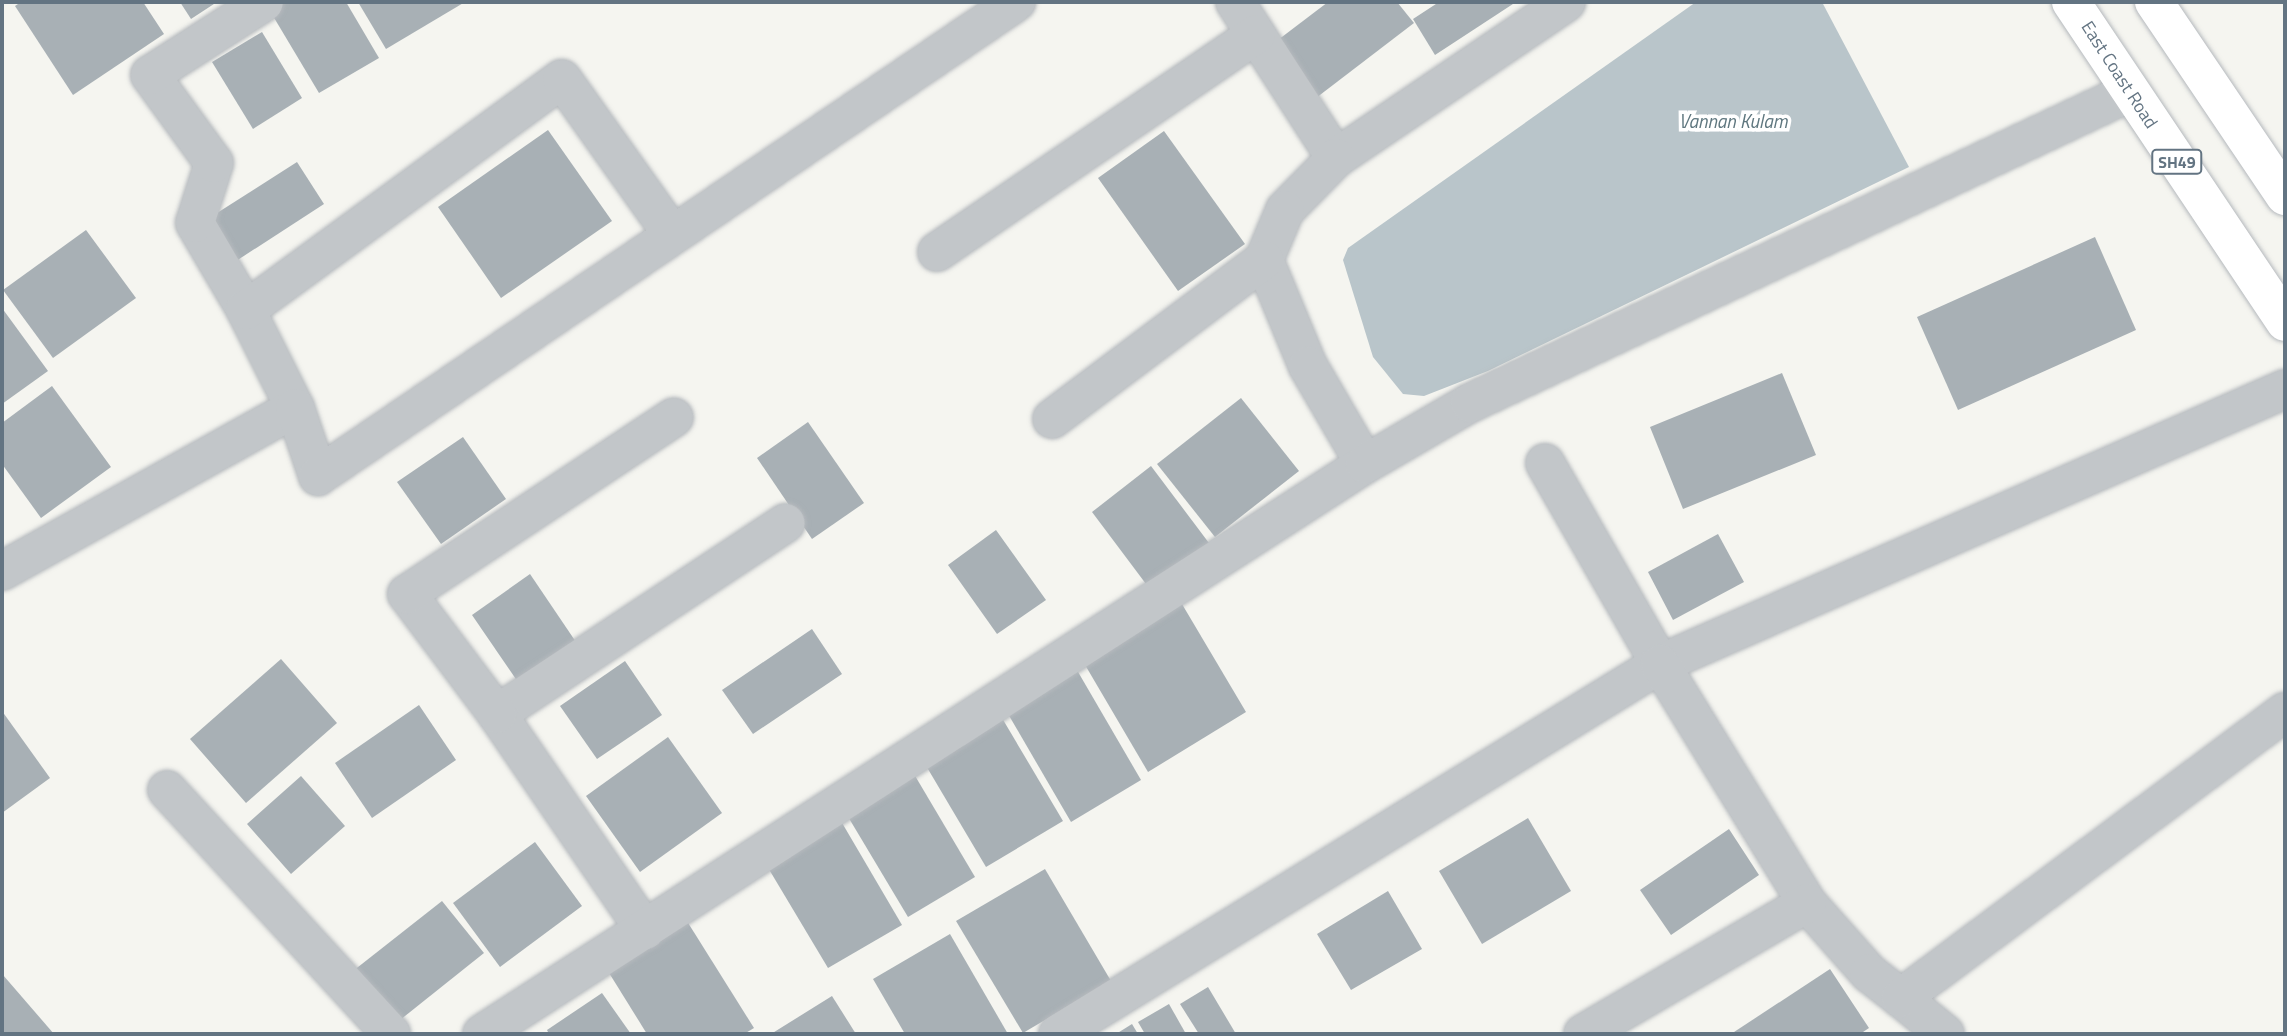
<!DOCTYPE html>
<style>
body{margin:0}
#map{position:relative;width:2287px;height:1036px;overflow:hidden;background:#f5f5f0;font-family:"Titillium Web",sans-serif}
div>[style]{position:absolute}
.water>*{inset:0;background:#b9c5ca}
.building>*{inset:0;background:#a8b0b5}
.roads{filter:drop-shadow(0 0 2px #b5b9bd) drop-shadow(0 0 2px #b5b9bd)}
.minor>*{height:38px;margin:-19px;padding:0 19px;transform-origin:19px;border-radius:19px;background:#c2c6c9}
.major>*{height:38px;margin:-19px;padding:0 19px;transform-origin:19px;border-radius:19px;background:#fff}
span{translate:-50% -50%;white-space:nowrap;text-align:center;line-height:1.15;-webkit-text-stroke:7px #fff;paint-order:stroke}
.shield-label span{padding:2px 5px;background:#fff;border:2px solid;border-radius:5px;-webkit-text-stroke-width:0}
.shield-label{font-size:16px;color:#637482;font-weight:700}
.street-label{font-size:18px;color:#637482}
.water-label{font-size:19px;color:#5f777f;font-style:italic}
.frame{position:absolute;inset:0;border:4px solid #637482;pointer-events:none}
</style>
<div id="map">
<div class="water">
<div style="clip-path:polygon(1696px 2px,1822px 2px,1909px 167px,1488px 371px,1424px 396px,1403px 394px,1373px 357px,1343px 260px,1348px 248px)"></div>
</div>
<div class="building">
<div style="clip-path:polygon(21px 2px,143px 2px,164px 34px,73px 95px,15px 6px)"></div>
<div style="clip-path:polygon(180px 2px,217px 2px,191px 19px)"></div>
<div style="clip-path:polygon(285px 2px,346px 2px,379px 58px,319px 93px,270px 11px)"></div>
<div style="clip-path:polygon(358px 2px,465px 2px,386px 49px)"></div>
<div style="clip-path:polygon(1328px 2px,1397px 2px,1414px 23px,1316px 98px,1274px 43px)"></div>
<div style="clip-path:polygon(1439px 2px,1516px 2px,1435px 55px,1413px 19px)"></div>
<div style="clip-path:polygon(262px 32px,302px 98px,253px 129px,212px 62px)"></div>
<div style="clip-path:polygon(548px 130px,612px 221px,501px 298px,438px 207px)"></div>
<div style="clip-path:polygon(1164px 131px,1245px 244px,1178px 291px,1098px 178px)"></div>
<div style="clip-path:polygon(297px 162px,324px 204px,233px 263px,206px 220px)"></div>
<div style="clip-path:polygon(86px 230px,136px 298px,53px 358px,3px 290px)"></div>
<div style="clip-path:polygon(2095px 237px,2136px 330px,1958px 410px,1917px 317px)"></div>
<div style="clip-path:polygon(2px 308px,48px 371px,2px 404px)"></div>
<div style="clip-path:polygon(1782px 373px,1816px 455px,1683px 509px,1650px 427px)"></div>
<div style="clip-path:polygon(52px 386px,111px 467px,41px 518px,2px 464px,2px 423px)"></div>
<div style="clip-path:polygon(1241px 398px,1299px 471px,1215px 537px,1157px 464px)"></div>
<div style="clip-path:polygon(808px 422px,864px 503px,812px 539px,757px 458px)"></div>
<div style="clip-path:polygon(463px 437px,506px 499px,441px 544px,397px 482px)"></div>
<div style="clip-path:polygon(1151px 466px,1215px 551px,1155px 596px,1092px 512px)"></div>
<div style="clip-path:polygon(996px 530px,1046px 600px,997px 634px,948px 565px)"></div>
<div style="clip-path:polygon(1718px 534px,1744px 582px,1673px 620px,1648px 572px)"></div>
<div style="clip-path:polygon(530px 574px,578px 645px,520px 685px,472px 615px)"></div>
<div style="clip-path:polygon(1179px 599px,1246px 712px,1148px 772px,1081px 658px)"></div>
<div style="clip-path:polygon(812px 629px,842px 674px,753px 734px,722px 690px)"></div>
<div style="clip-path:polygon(281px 659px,337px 723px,246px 803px,190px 739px)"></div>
<div style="clip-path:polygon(625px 661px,662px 715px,597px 759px,560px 706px)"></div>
<div style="clip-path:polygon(1074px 665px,1141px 780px,1071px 822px,1004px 707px)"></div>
<div style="clip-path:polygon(419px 705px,456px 760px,372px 818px,335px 763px)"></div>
<div style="clip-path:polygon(2px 711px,50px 778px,2px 813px)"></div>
<div style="clip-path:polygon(1002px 718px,1063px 821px,986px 867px,925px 764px)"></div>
<div style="clip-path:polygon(668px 737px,722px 813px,640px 872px,586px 796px)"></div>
<div style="clip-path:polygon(911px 769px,975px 877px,908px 917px,844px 810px)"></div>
<div style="clip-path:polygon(301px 776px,345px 826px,291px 874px,247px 824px)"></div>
<div style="clip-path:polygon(838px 816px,902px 925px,828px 968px,764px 861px)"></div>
<div style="clip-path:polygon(1528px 818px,1571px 891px,1482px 944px,1439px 871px)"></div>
<div style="clip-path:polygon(1729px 829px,1759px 875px,1671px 935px,1640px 890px)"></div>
<div style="clip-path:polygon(535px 842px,582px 906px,500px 967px,453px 903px)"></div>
<div style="clip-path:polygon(1045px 869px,1111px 981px,1023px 1033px,956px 921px)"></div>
<div style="clip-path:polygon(1388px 891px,1422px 949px,1351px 990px,1317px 934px)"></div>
<div style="clip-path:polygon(442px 901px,484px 953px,395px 1024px,353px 971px)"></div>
<div style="clip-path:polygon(685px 918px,754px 1028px,744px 1034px,647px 1034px,606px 968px)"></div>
<div style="clip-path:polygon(950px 934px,1008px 1034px,905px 1034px,873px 979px)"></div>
<div style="clip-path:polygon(1830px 969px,1869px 1028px,1860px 1034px,1731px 1034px)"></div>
<div style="clip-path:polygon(3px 975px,54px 1034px,2px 1034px)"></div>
<div style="clip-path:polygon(1208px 987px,1236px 1034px,1199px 1034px,1180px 1004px)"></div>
<div style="clip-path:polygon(602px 993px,631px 1034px,549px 1034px,547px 1030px)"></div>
<div style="clip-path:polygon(832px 996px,856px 1034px,771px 1034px)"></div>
<div style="clip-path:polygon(1169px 1004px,1186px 1034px,1145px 1034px,1138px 1022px)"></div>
<div style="clip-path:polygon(1132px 1024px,1138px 1034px,1116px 1034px)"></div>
</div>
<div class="roads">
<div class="minor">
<div style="left:1235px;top:2px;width:186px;rotate:57.1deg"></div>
<div style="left:1336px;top:158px;width:278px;rotate:-34.1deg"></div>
<div style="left:1336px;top:158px;width:73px;rotate:134.4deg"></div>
<div style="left:1285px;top:210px;width:54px;rotate:112.8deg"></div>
<div style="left:1264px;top:260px;width:115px;rotate:67.5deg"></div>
<div style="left:1308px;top:366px;width:113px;rotate:59.8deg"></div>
<div style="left:937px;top:252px;width:386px;rotate:-34.3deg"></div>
<div style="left:246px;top:310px;width:101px;rotate:-120.4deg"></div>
<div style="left:195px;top:223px;width:63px;rotate:-72.4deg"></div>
<div style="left:214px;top:163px;width:109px;rotate:-126deg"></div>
<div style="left:150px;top:75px;width:135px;rotate:-32.6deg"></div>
<div style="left:295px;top:408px;width:110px;rotate:-116.6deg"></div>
<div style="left:246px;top:310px;width:391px;rotate:-36.2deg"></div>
<div style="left:562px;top:79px;width:191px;rotate:54.6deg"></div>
<div style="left:1052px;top:419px;width:265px;rotate:-36.9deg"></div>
<div style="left:1545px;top:463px;width:232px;rotate:60.2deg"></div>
<div style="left:1660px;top:664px;width:683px;rotate:-23.75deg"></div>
<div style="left:2px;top:571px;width:335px;rotate:-29.1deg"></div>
<div style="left:295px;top:408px;width:72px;rotate:71.3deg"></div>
<div style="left:318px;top:476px;width:844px;rotate:-34.18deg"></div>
<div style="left:497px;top:714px;width:346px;rotate:-33.5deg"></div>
<div style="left:167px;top:790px;width:331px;rotate:47.4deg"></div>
<div style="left:645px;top:930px;width:262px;rotate:-124.4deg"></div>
<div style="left:497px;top:714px;width:150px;rotate:-126.9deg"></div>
<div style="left:407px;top:594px;width:320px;rotate:-33.5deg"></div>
<div style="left:482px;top:1034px;width:1051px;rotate:-32.84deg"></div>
<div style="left:1365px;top:464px;width:121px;rotate:-30.2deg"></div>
<div style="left:1470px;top:403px;width:730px;rotate:-25.23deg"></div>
<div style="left:1058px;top:1034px;width:707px;rotate:-31.58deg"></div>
<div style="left:1660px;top:664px;width:281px;rotate:58.4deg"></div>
<div style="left:1807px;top:903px;width:94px;rotate:48.5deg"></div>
<div style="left:1869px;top:973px;width:41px;rotate:38deg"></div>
<div style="left:1583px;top:1034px;width:259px;rotate:-30.3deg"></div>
<div style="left:1945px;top:1034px;width:57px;rotate:-140.7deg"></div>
<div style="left:1901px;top:998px;width:479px;rotate:-36.7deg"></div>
</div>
<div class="major">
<div style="left:2071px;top:2px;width:385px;rotate:56.2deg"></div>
<div style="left:2154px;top:2px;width:234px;rotate:56deg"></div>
</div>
</div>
<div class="shield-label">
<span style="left:2177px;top:162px">SH49</span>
</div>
<div class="street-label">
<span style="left:2119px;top:75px;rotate:57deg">East Coast Road</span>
</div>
<div class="water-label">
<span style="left:1733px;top:121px">Vannan Kulam</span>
</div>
<div class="frame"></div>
</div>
